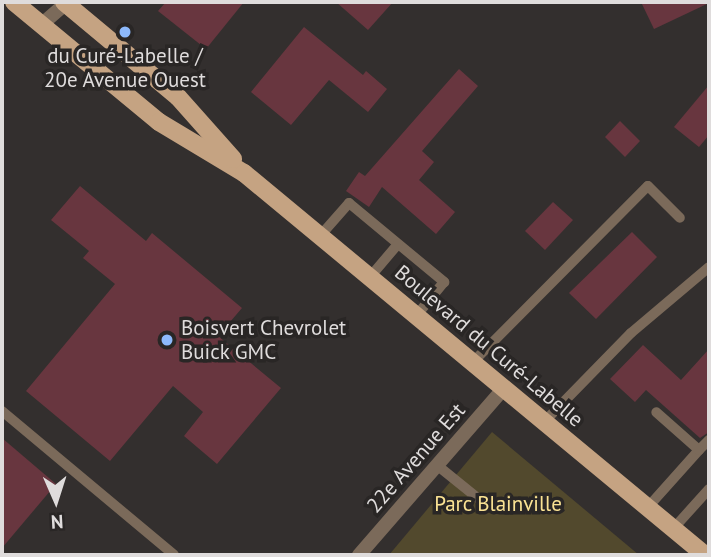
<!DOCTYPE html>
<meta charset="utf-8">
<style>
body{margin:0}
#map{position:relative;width:711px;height:557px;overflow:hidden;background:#332f2e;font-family:"PT Sans",sans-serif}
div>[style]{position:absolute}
.green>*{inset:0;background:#52492d}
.building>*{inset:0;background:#68363f}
.service>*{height:10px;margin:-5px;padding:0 5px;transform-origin:5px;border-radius:5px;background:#7b6a5a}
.minor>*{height:14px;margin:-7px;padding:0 7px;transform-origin:7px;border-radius:7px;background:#7b6a5a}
.primary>*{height:18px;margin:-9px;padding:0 9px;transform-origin:9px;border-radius:9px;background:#c5a382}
.dots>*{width:19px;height:19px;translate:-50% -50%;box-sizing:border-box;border:4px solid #292625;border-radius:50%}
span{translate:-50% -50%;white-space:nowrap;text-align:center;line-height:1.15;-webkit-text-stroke:7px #292625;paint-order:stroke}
.poi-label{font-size:21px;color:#dfdcdc}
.left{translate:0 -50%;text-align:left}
.street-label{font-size:21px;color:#dfdcdc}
.park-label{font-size:21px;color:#fae293}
.frame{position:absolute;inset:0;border:4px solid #dfdcdc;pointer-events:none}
.north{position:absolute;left:21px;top:466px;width:70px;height:70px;-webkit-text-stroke:5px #292625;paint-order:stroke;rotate:177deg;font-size:19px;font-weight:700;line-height:28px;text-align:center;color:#dfdcdc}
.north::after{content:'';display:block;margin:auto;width:24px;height:32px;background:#dfdcdc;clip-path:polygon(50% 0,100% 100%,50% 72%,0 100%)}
</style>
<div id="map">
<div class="green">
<div style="clip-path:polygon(492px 432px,639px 555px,389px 555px)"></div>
</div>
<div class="building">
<div style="clip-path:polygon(166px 2px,244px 2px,206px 49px,158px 11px)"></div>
<div style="clip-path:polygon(336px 2px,393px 2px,368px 30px)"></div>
<div style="clip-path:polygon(641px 2px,709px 2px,709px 3px,654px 29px)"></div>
<div style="clip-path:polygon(304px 27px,363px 75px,366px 71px,387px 89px,368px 112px,329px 80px,291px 125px,251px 92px)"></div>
<div style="clip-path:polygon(459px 69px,478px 86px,422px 151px,434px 162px,419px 180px,455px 212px,436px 234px,382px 187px,369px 207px,346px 191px,359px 172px,365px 176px)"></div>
<div style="clip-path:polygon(709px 85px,709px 135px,699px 147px,674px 127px)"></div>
<div style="clip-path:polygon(620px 121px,640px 141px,625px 157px,605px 137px)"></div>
<div style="clip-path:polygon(80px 186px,146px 241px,152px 233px,242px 308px,218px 336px,281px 388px,217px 464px,184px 436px,203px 412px,173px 386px,110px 461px,26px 391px,115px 284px,83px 258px,89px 251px,51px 220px)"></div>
<div style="clip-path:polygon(553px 202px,573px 220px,545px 250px,525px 231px)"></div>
<div style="clip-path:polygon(632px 232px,657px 257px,596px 319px,569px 293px)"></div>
<div style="clip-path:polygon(643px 345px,681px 380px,709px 349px,709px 432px,700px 438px,646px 390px,635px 402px,610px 379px)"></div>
<div style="clip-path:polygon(2px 438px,56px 484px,2px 548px)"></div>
</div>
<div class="service">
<div style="left:320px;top:236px;width:44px;rotate:-48.7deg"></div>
<div style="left:349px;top:203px;width:124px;rotate:39.7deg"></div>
<div style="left:444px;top:282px;width:44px;rotate:129.5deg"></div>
<div style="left:370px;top:277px;width:43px;rotate:-49.7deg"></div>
<div style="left:473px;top:362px;width:248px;rotate:-45.2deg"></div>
<div style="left:648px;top:186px;width:45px;rotate:45deg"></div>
<div style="left:2px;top:411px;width:224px;rotate:39.9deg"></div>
<div style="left:545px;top:421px;width:123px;rotate:-45.7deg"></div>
<div style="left:631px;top:333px;width:102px;rotate:-40.2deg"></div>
<div style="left:699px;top:450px;width:14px;rotate:-45deg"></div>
<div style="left:438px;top:466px;width:54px;rotate:39deg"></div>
<div style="left:648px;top:507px;width:76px;rotate:-48.2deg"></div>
<div style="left:699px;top:450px;width:57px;rotate:-138.5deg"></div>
<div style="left:673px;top:529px;width:54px;rotate:-48deg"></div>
</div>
<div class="minor">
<div style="left:41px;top:25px;width:35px;rotate:-41deg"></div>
<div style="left:359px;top:555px;width:221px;rotate:-49deg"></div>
</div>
<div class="primary">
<div style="left:14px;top:2px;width:188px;rotate:39.6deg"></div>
<div style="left:159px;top:122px;width:99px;rotate:31deg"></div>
<div style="left:244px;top:173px;width:599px;rotate:39.65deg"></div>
<div style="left:64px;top:2px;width:148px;rotate:39.8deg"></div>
<div style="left:178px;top:97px;width:83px;rotate:48.4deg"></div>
</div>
<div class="dots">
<div style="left:125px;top:32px;background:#8db9fc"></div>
<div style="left:167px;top:340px;background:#8db9fc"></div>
</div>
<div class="poi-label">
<span style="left:125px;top:68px">du Curé-Labelle /<br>20e Avenue Ouest</span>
<span class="left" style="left:181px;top:340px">Boisvert Chevrolet<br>Buick GMC</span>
</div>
<div class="street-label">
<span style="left:489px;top:346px;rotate:40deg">Boulevard du Curé-Labelle</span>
<span style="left:416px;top:458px;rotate:-49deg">22e Avenue Est</span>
</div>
<div class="park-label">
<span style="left:498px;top:504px">Parc Blainville</span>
</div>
<div class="frame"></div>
<div class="north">N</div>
</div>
